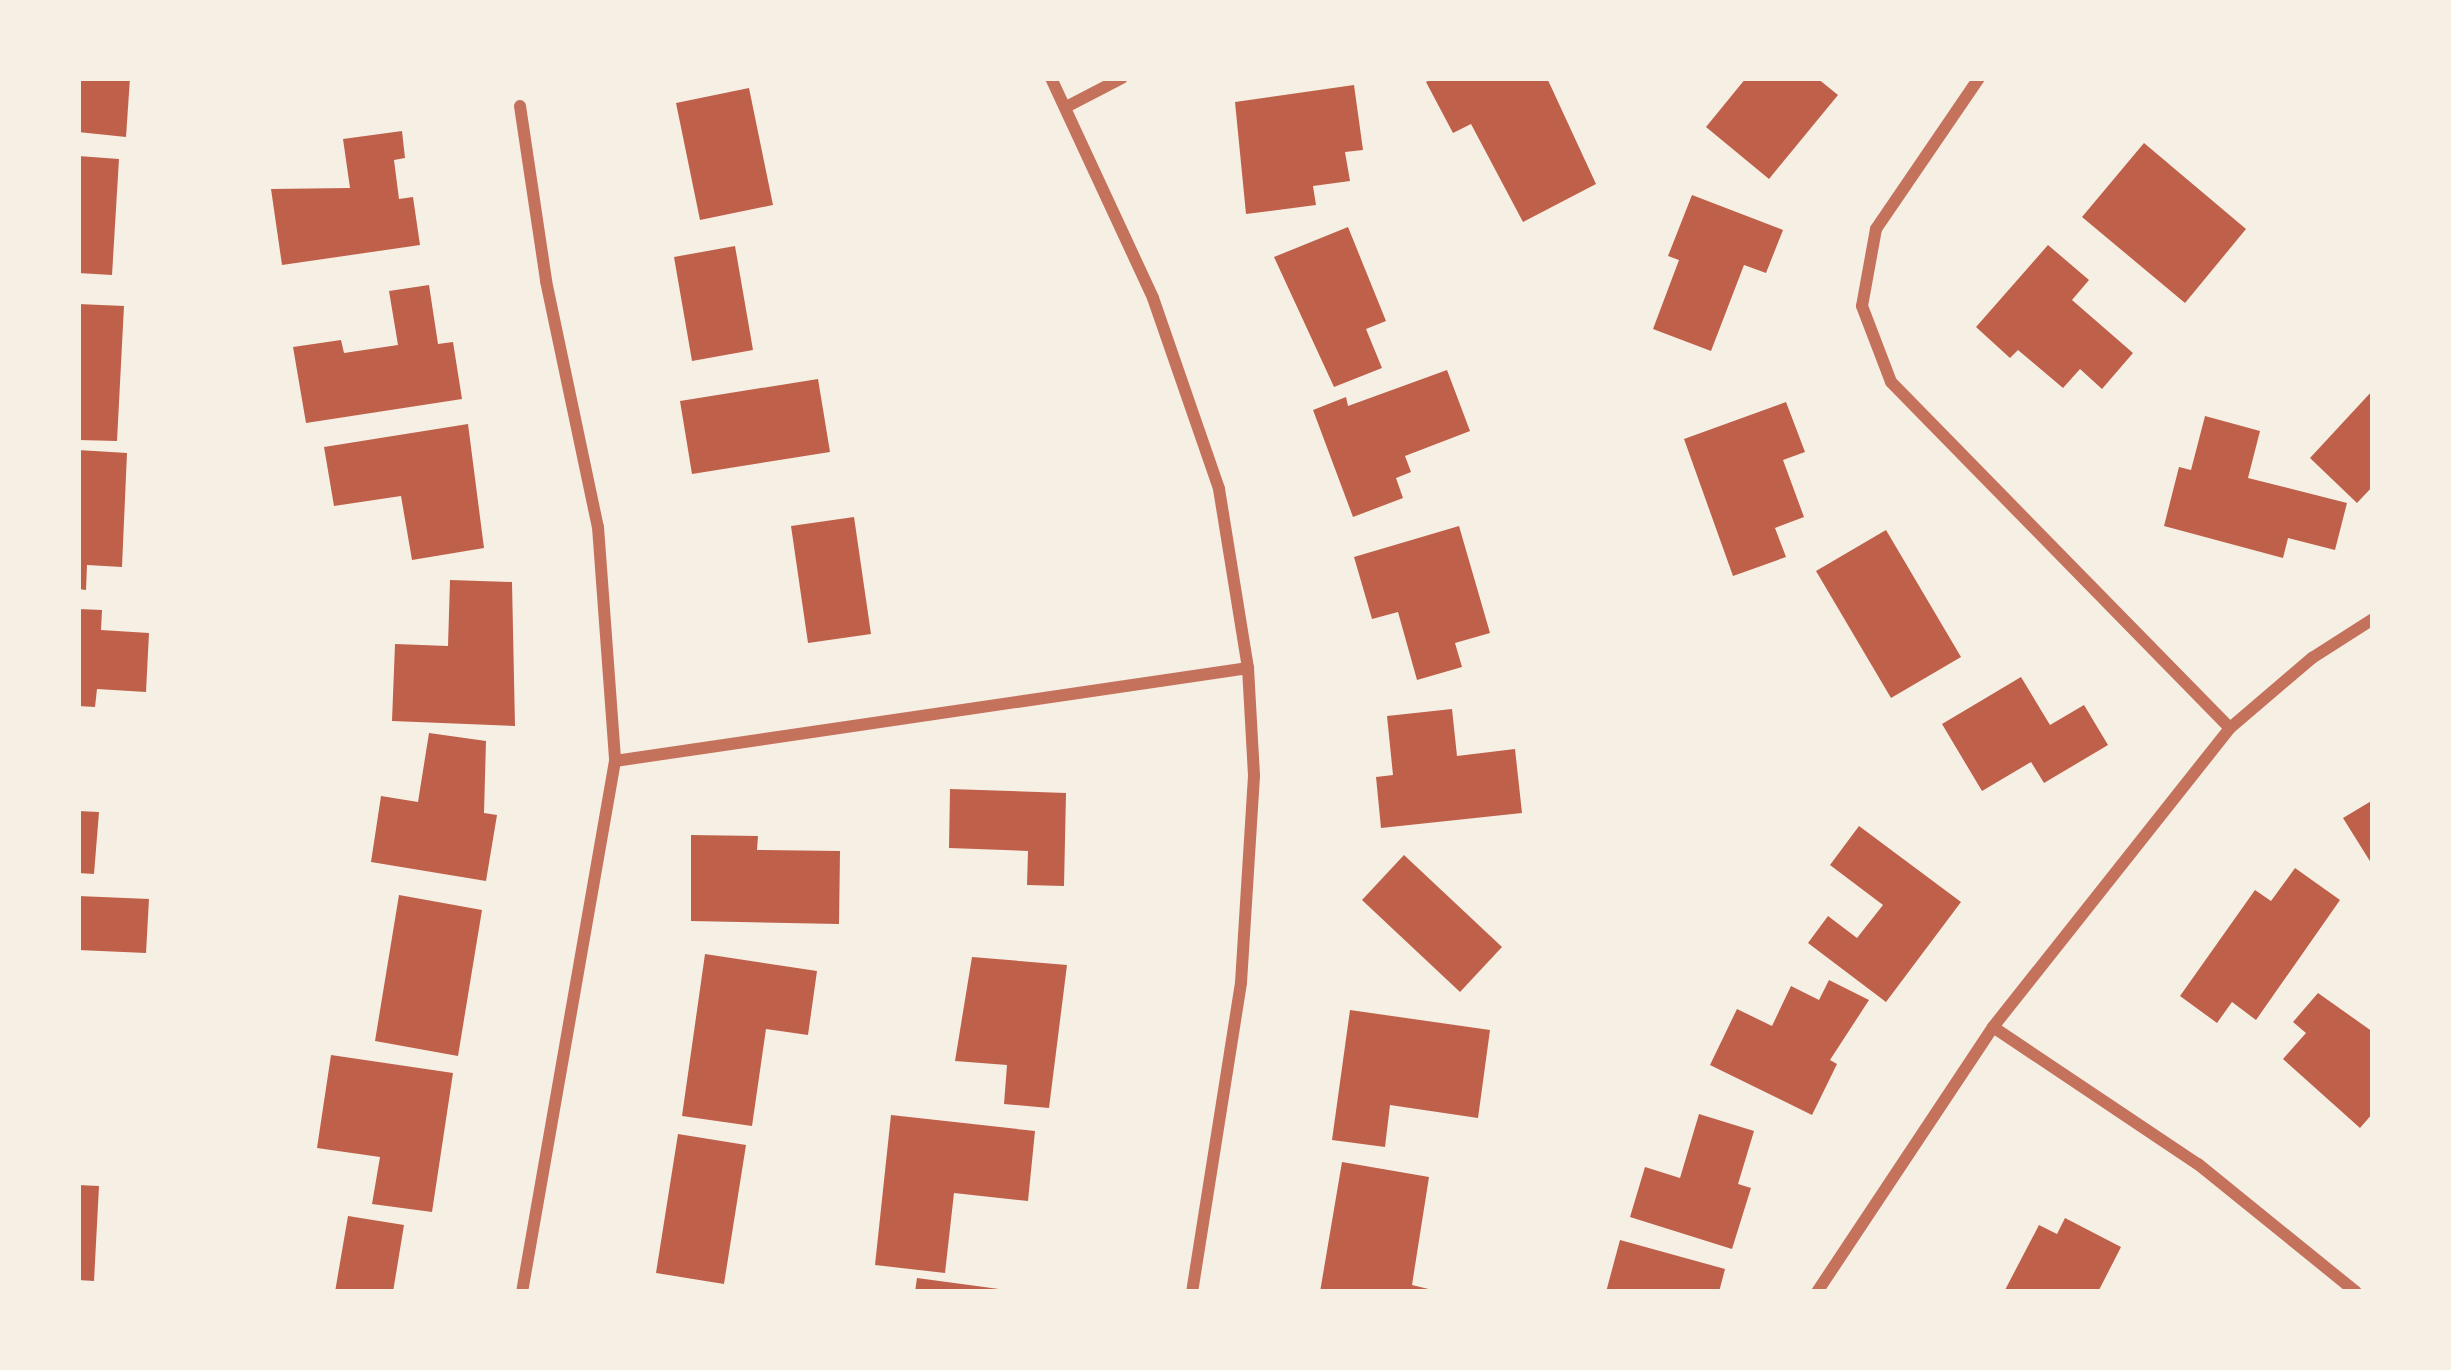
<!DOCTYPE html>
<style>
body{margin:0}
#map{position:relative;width:2451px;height:1370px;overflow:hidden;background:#f6efe4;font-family:"Golos Text",sans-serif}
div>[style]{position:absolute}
.building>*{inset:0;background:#bf614a}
.minor>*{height:12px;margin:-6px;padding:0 6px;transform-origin:6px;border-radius:6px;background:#c5725c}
span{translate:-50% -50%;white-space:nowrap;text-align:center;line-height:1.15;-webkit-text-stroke:9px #f6efe4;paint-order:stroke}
.frame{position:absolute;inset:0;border:81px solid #f6efe4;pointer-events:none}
</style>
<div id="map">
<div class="building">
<div style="clip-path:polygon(78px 78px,130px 78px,126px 137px,78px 132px)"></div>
<div style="clip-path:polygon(1433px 78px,1547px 78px,1596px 184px,1523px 222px,1471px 124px,1453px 133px,1426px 82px)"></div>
<div style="clip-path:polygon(1746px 78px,1817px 78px,1838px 95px,1769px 179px,1706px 127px)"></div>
<div style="clip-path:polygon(1354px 85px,1363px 150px,1345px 152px,1350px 181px,1313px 186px,1316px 205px,1246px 214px,1235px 102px)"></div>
<div style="clip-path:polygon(749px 88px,773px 205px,700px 220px,676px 103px)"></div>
<div style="clip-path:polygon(402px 131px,405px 158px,394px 160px,399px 199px,413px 197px,420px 245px,282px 265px,271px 189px,350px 188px,343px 139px)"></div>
<div style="clip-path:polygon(2144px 143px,2246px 229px,2185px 303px,2082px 217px)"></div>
<div style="clip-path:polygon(78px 156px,119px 159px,112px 275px,78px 273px)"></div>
<div style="clip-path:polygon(1692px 195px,1783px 230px,1766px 273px,1744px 265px,1711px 351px,1653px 329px,1679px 260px,1668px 256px)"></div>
<div style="clip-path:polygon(1348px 227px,1386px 321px,1366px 329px,1382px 368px,1334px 387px,1274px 257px)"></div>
<div style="clip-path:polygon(2048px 245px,2089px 280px,2072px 300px,2133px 353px,2102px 389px,2080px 369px,2063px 388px,2018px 350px,2010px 358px,1976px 327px)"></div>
<div style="clip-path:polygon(735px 246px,753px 350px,692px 361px,674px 257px)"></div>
<div style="clip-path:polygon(429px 285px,438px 344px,453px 342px,462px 399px,306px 423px,293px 347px,341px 340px,344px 353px,398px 345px,389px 291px)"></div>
<div style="clip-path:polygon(78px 304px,124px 306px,117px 441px,78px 440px)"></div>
<div style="clip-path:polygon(1447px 370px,1470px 431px,1405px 456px,1411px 472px,1396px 478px,1403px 498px,1353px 517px,1313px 410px,1346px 397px,1348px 406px)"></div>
<div style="clip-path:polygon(818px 379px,830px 452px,692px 474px,680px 401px)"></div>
<div style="clip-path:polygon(2373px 390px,2373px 486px,2357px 503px,2310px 458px)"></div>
<div style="clip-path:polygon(1786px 402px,1805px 452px,1783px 460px,1804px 517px,1775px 528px,1786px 557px,1733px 576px,1684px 439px)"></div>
<div style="clip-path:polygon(2205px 416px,2260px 431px,2248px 478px,2347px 503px,2335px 550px,2288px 538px,2283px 558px,2164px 526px,2179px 467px,2191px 470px)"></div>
<div style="clip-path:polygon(468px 424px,484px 548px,412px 560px,401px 496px,334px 506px,324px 447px)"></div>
<div style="clip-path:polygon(78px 450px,127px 453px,122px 567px,87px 565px,86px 590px,78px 589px)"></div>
<div style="clip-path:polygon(854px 517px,871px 634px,808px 643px,791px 526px)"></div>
<div style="clip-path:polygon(1459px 526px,1490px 633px,1455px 643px,1462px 667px,1417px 680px,1398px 612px,1372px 619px,1354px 557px)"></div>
<div style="clip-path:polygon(1886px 530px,1961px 657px,1891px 698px,1816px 571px)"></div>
<div style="clip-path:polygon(450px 580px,512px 582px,515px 726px,392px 721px,395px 644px,448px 646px)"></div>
<div style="clip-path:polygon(78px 609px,102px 610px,101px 630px,149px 633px,146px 692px,97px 689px,95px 707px,78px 706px)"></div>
<div style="clip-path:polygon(2021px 677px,2050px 725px,2084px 705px,2108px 745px,2044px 783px,2031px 762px,1982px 791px,1942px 724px)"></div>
<div style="clip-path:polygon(1452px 709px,1457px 756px,1515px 749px,1522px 813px,1381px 828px,1376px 777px,1393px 775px,1387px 716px)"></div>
<div style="clip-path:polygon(429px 733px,486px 741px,484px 813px,497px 815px,486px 881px,371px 862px,381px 796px,418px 802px)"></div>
<div style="clip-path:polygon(950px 789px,1066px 793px,1064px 886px,1027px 885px,1028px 851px,949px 848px)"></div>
<div style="clip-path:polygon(2373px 800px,2373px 866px,2343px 818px)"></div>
<div style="clip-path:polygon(78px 811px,99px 812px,94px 874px,78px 873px)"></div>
<div style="clip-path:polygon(1859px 826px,1961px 902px,1886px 1002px,1808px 943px,1828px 916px,1857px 938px,1883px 905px,1830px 865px)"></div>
<div style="clip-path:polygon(691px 835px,758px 836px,757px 850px,840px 851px,839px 924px,691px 921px)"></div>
<div style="clip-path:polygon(1404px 855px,1502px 947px,1460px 992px,1362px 900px)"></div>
<div style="clip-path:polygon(2295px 868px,2340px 900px,2256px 1020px,2232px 1002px,2217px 1023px,2180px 996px,2255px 890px,2271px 901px)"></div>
<div style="clip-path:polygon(399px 895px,482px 910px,458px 1056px,375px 1041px)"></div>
<div style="clip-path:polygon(78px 896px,149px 899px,146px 953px,78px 950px)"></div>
<div style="clip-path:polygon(705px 954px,817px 971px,808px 1035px,766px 1029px,752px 1126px,682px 1116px)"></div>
<div style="clip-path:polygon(972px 957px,1067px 965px,1049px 1108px,1004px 1104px,1007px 1065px,955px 1061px)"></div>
<div style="clip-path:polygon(1829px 980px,1869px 1000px,1830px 1060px,1837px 1064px,1812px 1115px,1710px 1065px,1737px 1009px,1772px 1026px,1791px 986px,1819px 1000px)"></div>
<div style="clip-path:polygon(2318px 993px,2373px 1032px,2373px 1113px,2360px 1128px,2283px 1059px,2306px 1033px,2293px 1022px)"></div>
<div style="clip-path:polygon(1350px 1010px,1490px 1030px,1478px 1118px,1390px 1105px,1385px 1147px,1332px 1140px)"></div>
<div style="clip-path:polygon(331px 1055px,453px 1073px,432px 1212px,372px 1204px,380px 1157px,317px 1148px)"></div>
<div style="clip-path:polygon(1699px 1114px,1754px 1131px,1738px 1184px,1751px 1188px,1732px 1249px,1630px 1217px,1645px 1167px,1680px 1178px)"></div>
<div style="clip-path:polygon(891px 1115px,1035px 1131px,1028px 1201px,954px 1193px,945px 1273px,875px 1265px)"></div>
<div style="clip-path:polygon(678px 1134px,746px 1145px,724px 1284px,656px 1273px)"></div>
<div style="clip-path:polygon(1342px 1162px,1429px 1177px,1412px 1285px,1441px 1292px,1320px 1292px)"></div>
<div style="clip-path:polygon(78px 1185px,99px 1186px,94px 1281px,78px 1280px)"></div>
<div style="clip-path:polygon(348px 1216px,404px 1225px,393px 1292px,335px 1292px)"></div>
<div style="clip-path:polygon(2065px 1218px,2121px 1247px,2098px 1292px,2005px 1290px,2039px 1225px,2057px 1234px)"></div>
<div style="clip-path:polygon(1620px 1240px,1725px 1269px,1719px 1292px,1606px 1292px)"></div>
<div style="clip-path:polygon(917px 1278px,999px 1289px,999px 1292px,915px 1292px)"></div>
</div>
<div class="minor">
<div style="left:1051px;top:78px;width:242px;rotate:65.1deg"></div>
<div style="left:1153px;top:298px;width:202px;rotate:70.9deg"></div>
<div style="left:1219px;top:489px;width:181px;rotate:80.8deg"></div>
<div style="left:1248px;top:668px;width:108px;rotate:86.8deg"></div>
<div style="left:1254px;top:776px;width:207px;rotate:93.6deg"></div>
<div style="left:1241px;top:983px;width:313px;rotate:99deg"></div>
<div style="left:1979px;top:78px;width:183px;rotate:124.3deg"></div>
<div style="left:1876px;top:229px;width:78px;rotate:100.3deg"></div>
<div style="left:1862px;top:306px;width:81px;rotate:69.1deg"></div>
<div style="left:1891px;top:382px;width:484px;rotate:45.6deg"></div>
<div style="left:520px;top:106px;width:177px;rotate:81.5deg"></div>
<div style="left:546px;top:281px;width:251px;rotate:78.1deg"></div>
<div style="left:598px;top:527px;width:235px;rotate:85.8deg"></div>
<div style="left:615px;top:761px;width:539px;rotate:99.93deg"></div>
<div style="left:1066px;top:107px;width:63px;rotate:-27.4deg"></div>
<div style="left:615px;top:761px;width:640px;rotate:-8.36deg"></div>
<div style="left:1993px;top:1027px;width:247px;rotate:33.8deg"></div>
<div style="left:2198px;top:1164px;width:203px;rotate:39deg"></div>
<div style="left:1817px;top:1292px;width:318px;rotate:-56.4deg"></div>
<div style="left:1993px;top:1027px;width:382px;rotate:-51.6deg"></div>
<div style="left:2230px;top:728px;width:108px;rotate:-40.5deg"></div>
<div style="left:2312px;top:658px;width:72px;rotate:-32.6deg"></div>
</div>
<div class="frame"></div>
</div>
